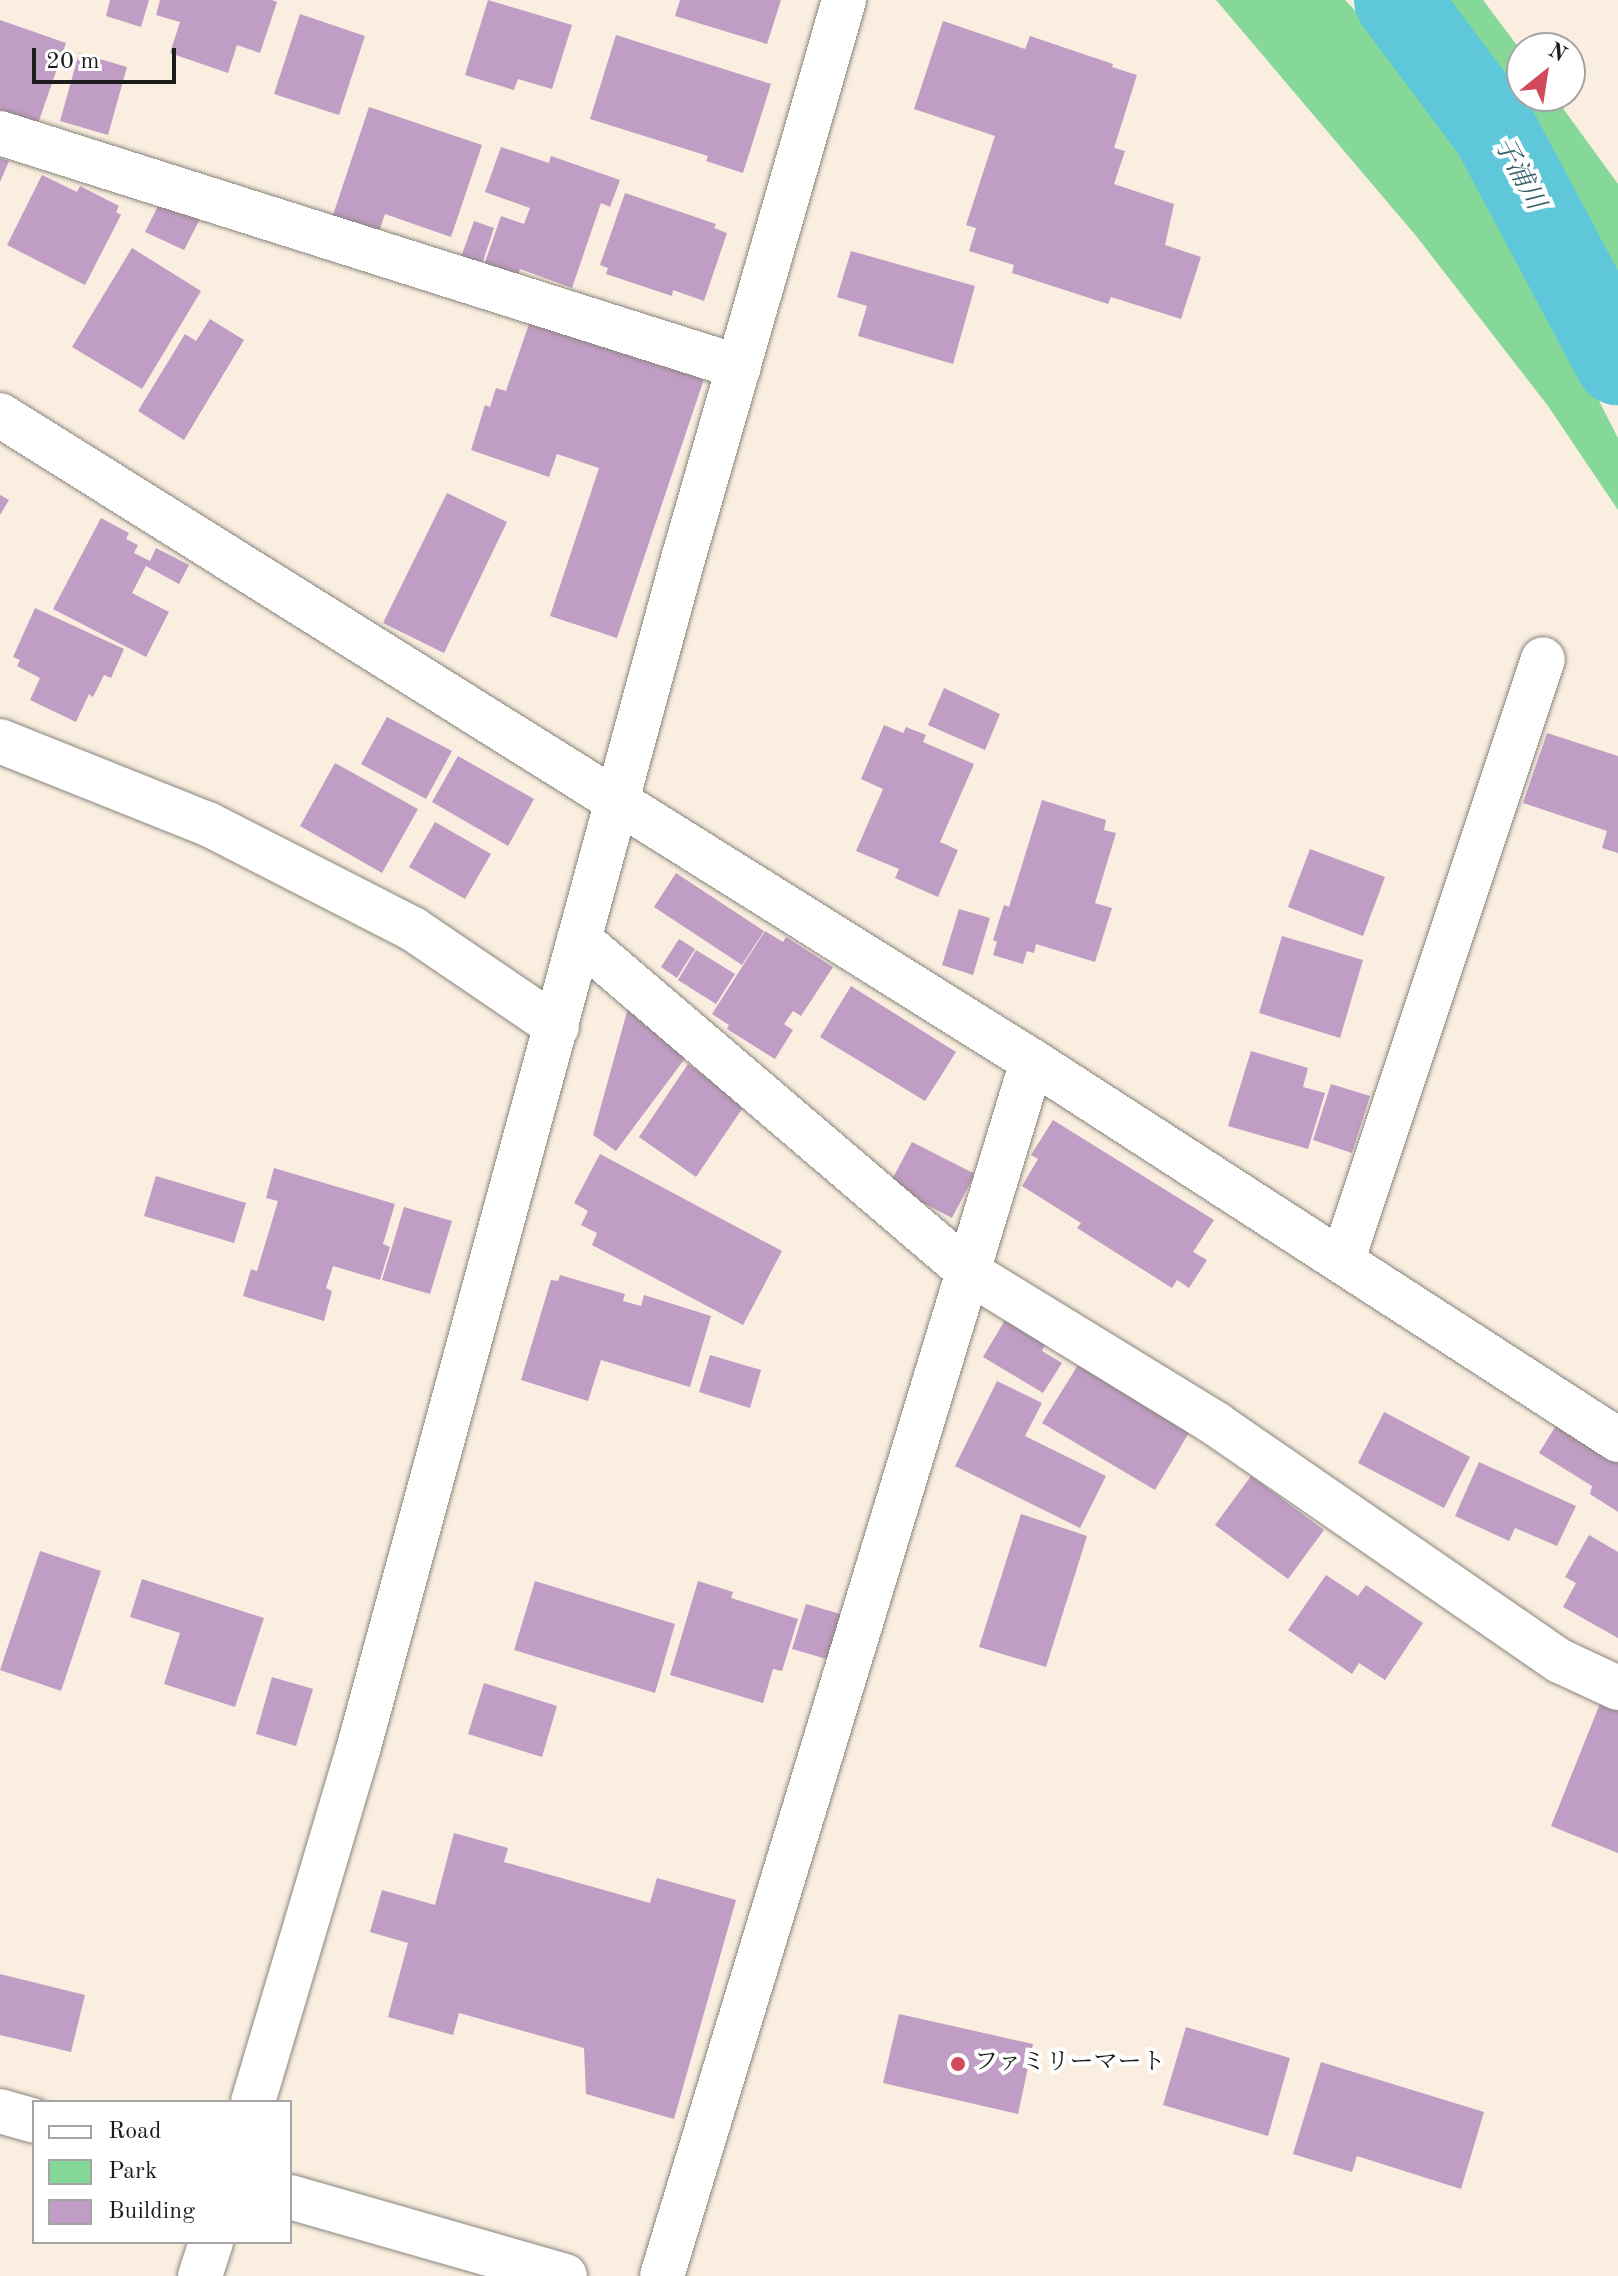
<!DOCTYPE html>
<meta charset="utf-8">
<style>
body{margin:0}
#map{position:relative;width:1618px;height:2276px;overflow:hidden;background:#f9eedf;font-family:"Old Standard TT","Noto Serif JP",serif}
div>[style]{position:absolute}
.green>*{inset:0;background:#86d898}
.river>*{height:86px;margin:-43px;padding:0 43px;transform-origin:43px;border-radius:43px;background:#5ec8da}
.building>*{inset:0;background:#c09dc4}
.roads{filter:drop-shadow(0 0 2px #8a857e) drop-shadow(0 0 2px #8a857e)}
.street>*{height:44px;margin:-22px;padding:0 22px;transform-origin:22px;border-radius:22px;background:#fff}
.secondary>*{height:44px;margin:-22px;padding:0 22px;transform-origin:22px;border-radius:22px;background:#fff}
.dots>*{width:22px;height:22px;translate:-50% -50%;box-sizing:border-box;border:4px solid #fff;border-radius:50%}
span{translate:-50% -50%;white-space:nowrap;text-align:center;line-height:1.15;-webkit-text-stroke:8px #fff;paint-order:stroke}
.poi-label{font-size:24px;color:#1c1c1c}
.left{translate:0 -50%;text-align:left}
.water-label{font-size:26px;color:#366168;font-style:italic}
.legend{position:absolute;left:32px;top:2100px;width:260px;height:144px;box-sizing:border-box;background:#fff;border:2px solid #a4a4a4;margin:0;padding:10px 14px;list-style:none;font-size:24px;color:#1c1c1c}
.legend li{display:flex;align-items:center;gap:16px;height:40px}
.legend b{width:40px;border:2px solid #a4a4a4}
.north{position:absolute;left:1506px;top:32px;width:80px;height:80px;box-sizing:border-box;background:#fff;border:2px solid #a4a4a4;border-radius:50%;rotate:30deg;font-size:22px;font-weight:700;line-height:32px;text-align:center;color:#1c1c1c}
.north::after{content:'';display:block;margin:auto;width:28px;height:36px;background:#d1495b;clip-path:polygon(50% 0,100% 100%,50% 72%,0 100%)}
.scale{position:absolute;left:32px;top:48px;width:144px;height:36px;box-sizing:border-box;border:4px solid #1c1c1c;border-top:0;padding-left:10px;font-size:24px;line-height:28px;white-space:nowrap;color:#1c1c1c;-webkit-text-stroke:6px #fff;paint-order:stroke}
</style>
<div id="map">
<div class="green">
<div style="clip-path:polygon(1216px 0,1345px 0,1400px 57px,1470px 149px,1618px 438px,1618px 510px,1548px 406px,1417px 237px)"></div>
<div style="clip-path:polygon(1423px 0,1483px 0,1522px 52px,1522px 96px,1554px 96px,1618px 184px,1618px 298px,1492px 81px)"></div>
</div>
<div class="river">
<div style="left:1397px;top:0;width:164px;rotate:53.2deg"></div>
<div style="left:1495px;top:131px;width:262px;rotate:62deg"></div>
</div>
<div class="building">
<div style="clip-path:polygon(110px 0,149px 0,141px 27px,106px 16px)"></div>
<div style="clip-path:polygon(160px 0,272px 0,277px 2px,260px 53px,237px 45px,228px 73px,170px 53px,180px 22px,156px 15px)"></div>
<div style="clip-path:polygon(488px 0,572px 25px,552px 89px,518px 79px,514px 90px,465px 75px)"></div>
<div style="clip-path:polygon(680px 0,781px 0,767px 44px,675px 16px)"></div>
<div style="clip-path:polygon(300px 14px,365px 36px,339px 115px,274px 94px)"></div>
<div style="clip-path:polygon(0 20px,66px 43px,35px 132px,0 119px)"></div>
<div style="clip-path:polygon(943px 21px,1025px 49px,1030px 36px,1113px 64px,1112px 67px,1137px 75px,1114px 148px,1125px 151px,1114px 184px,1174px 204px,1165px 245px,1201px 257px,1181px 319px,1111px 297px,1108px 304px,1012px 273px,1014px 265px,969px 251px,976px 228px,966px 225px,995px 136px,914px 109px)"></div>
<div style="clip-path:polygon(616px 35px,771px 84px,743px 173px,706px 161px,708px 156px,590px 119px)"></div>
<div style="clip-path:polygon(79px 53px,127px 67px,108px 135px,60px 121px)"></div>
<div style="clip-path:polygon(369px 107px,482px 145px,451px 237px,385px 214px,378px 234px,332px 218px)"></div>
<div style="clip-path:polygon(501px 147px,549px 163px,551px 156px,620px 180px,610px 207px,601px 203px,572px 288px,520px 269px,516px 283px,482px 271px,501px 216px,524px 224px,530px 208px,485px 192px)"></div>
<div style="clip-path:polygon(0 158px,9px 161px,0 182px)"></div>
<div style="clip-path:polygon(42px 175px,77px 192px,80px 186px,119px 206px,116px 212px,121px 215px,85px 285px,7px 245px)"></div>
<div style="clip-path:polygon(625px 193px,716px 224px,714px 228px,727px 233px,704px 301px,673px 290px,672px 296px,606px 274px,608px 268px,600px 265px)"></div>
<div style="clip-path:polygon(162px 198px,201px 217px,184px 250px,145px 232px)"></div>
<div style="clip-path:polygon(474px 221px,494px 228px,481px 267px,460px 260px)"></div>
<div style="clip-path:polygon(132px 248px,201px 291px,142px 389px,72px 347px)"></div>
<div style="clip-path:polygon(851px 251px,975px 286px,953px 364px,858px 336px,867px 306px,837px 297px)"></div>
<div style="clip-path:polygon(532px 315px,706px 373px,617px 638px,550px 616px,599px 468px,557px 454px,549px 477px,471px 450px,485px 405px,490px 407px,496px 388px,506px 391px)"></div>
<div style="clip-path:polygon(210px 319px,244px 340px,184px 440px,138px 411px,185px 334px,196px 341px)"></div>
<div style="clip-path:polygon(447px 493px,507px 522px,444px 653px,383px 623px)"></div>
<div style="clip-path:polygon(0 495px,9px 500px,0 515px)"></div>
<div style="clip-path:polygon(101px 518px,129px 533px,126px 539px,138px 545px,134px 553px,150px 561px,156px 548px,189px 565px,179px 584px,146px 566px,132px 593px,169px 612px,146px 657px,53px 609px)"></div>
<div style="clip-path:polygon(35px 608px,124px 649px,111px 678px,104px 675px,93px 697px,89px 694px,76px 722px,30px 700px,40px 678px,17px 666px,20px 660px,13px 657px)"></div>
<div style="clip-path:polygon(944px 688px,1000px 714px,985px 750px,928px 725px)"></div>
<div style="clip-path:polygon(387px 717px,452px 751px,426px 799px,361px 764px)"></div>
<div style="clip-path:polygon(884px 725px,903px 733px,906px 727px,926px 735px,923px 742px,974px 764px,940px 842px,958px 850px,938px 897px,895px 878px,899px 869px,856px 851px,883px 789px,861px 779px)"></div>
<div style="clip-path:polygon(1547px 733px,1618px 756px,1618px 853px,1602px 848px,1607px 831px,1523px 803px)"></div>
<div style="clip-path:polygon(458px 756px,534px 799px,508px 846px,432px 802px)"></div>
<div style="clip-path:polygon(335px 763px,418px 809px,382px 873px,300px 826px)"></div>
<div style="clip-path:polygon(1042px 800px,1106px 820px,1104px 830px,1116px 833px,1095px 903px,1112px 908px,1095px 962px,1036px 944px,1034px 953px,1027px 951px,1023px 964px,993px 955px,997px 942px,993px 940px,1004px 905px,1009px 907px)"></div>
<div style="clip-path:polygon(435px 822px,491px 854px,465px 899px,409px 867px)"></div>
<div style="clip-path:polygon(1310px 849px,1385px 877px,1363px 936px,1288px 907px)"></div>
<div style="clip-path:polygon(676px 873px,764px 931px,742px 965px,654px 907px)"></div>
<div style="clip-path:polygon(959px 909px,990px 918px,973px 975px,942px 965px)"></div>
<div style="clip-path:polygon(765px 931px,783px 942px,786px 937px,833px 967px,801px 1016px,793px 1011px,784px 1024px,793px 1030px,775px 1059px,727px 1029px,729px 1025px,712px 1014px)"></div>
<div style="clip-path:polygon(1282px 936px,1363px 960px,1340px 1038px,1259px 1013px)"></div>
<div style="clip-path:polygon(679px 939px,695px 949px,677px 978px,661px 967px)"></div>
<div style="clip-path:polygon(696px 950px,735px 974px,716px 1004px,678px 980px)"></div>
<div style="clip-path:polygon(851px 986px,956px 1052px,925px 1101px,820px 1037px)"></div>
<div style="clip-path:polygon(631px 997px,695px 1045px,616px 1151px,593px 1135px)"></div>
<div style="clip-path:polygon(1251px 1051px,1308px 1068px,1303px 1087px,1325px 1093px,1308px 1149px,1228px 1126px)"></div>
<div style="clip-path:polygon(688px 1064px,746px 1103px,696px 1177px,639px 1137px)"></div>
<div style="clip-path:polygon(1331px 1084px,1370px 1096px,1352px 1153px,1313px 1140px)"></div>
<div style="clip-path:polygon(1053px 1120px,1214px 1220px,1193px 1252px,1207px 1260px,1189px 1288px,1177px 1280px,1172px 1288px,1077px 1228px,1081px 1223px,1022px 1186px,1038px 1159px,1031px 1155px)"></div>
<div style="clip-path:polygon(912px 1142px,975px 1174px,952px 1218px,889px 1185px)"></div>
<div style="clip-path:polygon(600px 1154px,782px 1251px,743px 1325px,592px 1245px,597px 1233px,581px 1225px,588px 1211px,574px 1203px)"></div>
<div style="clip-path:polygon(274px 1168px,395px 1204px,383px 1244px,390px 1247px,380px 1280px,333px 1266px,326px 1288px,332px 1291px,324px 1321px,243px 1296px,251px 1269px,257px 1271px,278px 1201px,266px 1198px)"></div>
<div style="clip-path:polygon(156px 1176px,246px 1203px,234px 1243px,144px 1216px)"></div>
<div style="clip-path:polygon(404px 1207px,452px 1221px,430px 1294px,382px 1280px)"></div>
<div style="clip-path:polygon(560px 1275px,625px 1294px,623px 1301px,641px 1306px,644px 1295px,711px 1316px,690px 1387px,601px 1360px,588px 1401px,521px 1380px,551px 1280px,558px 1281px)"></div>
<div style="clip-path:polygon(1008px 1315px,1048px 1339px,1042px 1351px,1062px 1363px,1043px 1393px,983px 1357px)"></div>
<div style="clip-path:polygon(710px 1355px,761px 1370px,750px 1408px,699px 1392px)"></div>
<div style="clip-path:polygon(1078px 1365px,1190px 1431px,1155px 1490px,1042px 1423px)"></div>
<div style="clip-path:polygon(997px 1381px,1042px 1403px,1025px 1436px,1106px 1476px,1080px 1528px,955px 1466px)"></div>
<div style="clip-path:polygon(1384px 1412px,1470px 1457px,1444px 1508px,1358px 1463px)"></div>
<div style="clip-path:polygon(1560px 1419px,1618px 1455px,1618px 1512px,1590px 1494px,1592px 1486px,1539px 1453px)"></div>
<div style="clip-path:polygon(1479px 1462px,1576px 1506px,1557px 1546px,1515px 1528px,1509px 1541px,1455px 1516px)"></div>
<div style="clip-path:polygon(1251px 1476px,1324px 1530px,1288px 1579px,1215px 1525px)"></div>
<div style="clip-path:polygon(1021px 1514px,1087px 1536px,1046px 1667px,979px 1647px)"></div>
<div style="clip-path:polygon(1589px 1535px,1618px 1552px,1618px 1638px,1563px 1607px,1576px 1583px,1565px 1577px)"></div>
<div style="clip-path:polygon(40px 1551px,101px 1571px,61px 1691px,0 1670px)"></div>
<div style="clip-path:polygon(1326px 1575px,1358px 1596px,1366px 1585px,1423px 1623px,1385px 1680px,1359px 1663px,1352px 1674px,1288px 1630px)"></div>
<div style="clip-path:polygon(142px 1579px,264px 1618px,235px 1707px,164px 1684px,180px 1633px,130px 1617px)"></div>
<div style="clip-path:polygon(535px 1581px,675px 1624px,655px 1693px,514px 1650px)"></div>
<div style="clip-path:polygon(698px 1581px,733px 1592px,731px 1598px,798px 1619px,782px 1671px,773px 1669px,763px 1703px,670px 1675px)"></div>
<div style="clip-path:polygon(806px 1604px,844px 1615px,830px 1660px,792px 1649px)"></div>
<div style="clip-path:polygon(272px 1677px,313px 1689px,296px 1746px,256px 1734px)"></div>
<div style="clip-path:polygon(484px 1683px,557px 1706px,542px 1757px,468px 1734px)"></div>
<div style="clip-path:polygon(1601px 1701px,1618px 1708px,1618px 1853px,1551px 1826px)"></div>
<div style="clip-path:polygon(454px 1833px,508px 1848px,504px 1862px,650px 1903px,657px 1878px,736px 1900px,674px 2119px,586px 2094px,584px 2048px,459px 2013px,453px 2035px,388px 2017px,408px 1943px,370px 1932px,382px 1890px,435px 1905px)"></div>
<div style="clip-path:polygon(0 1974px,85px 1995px,71px 2052px,0 2035px)"></div>
<div style="clip-path:polygon(899px 2014px,1033px 2044px,1018px 2114px,883px 2083px)"></div>
<div style="clip-path:polygon(1186px 2027px,1290px 2058px,1268px 2136px,1163px 2105px)"></div>
<div style="clip-path:polygon(1321px 2062px,1484px 2112px,1461px 2189px,1357px 2156px,1352px 2172px,1293px 2154px)"></div>
</div>
<div class="roads">
<div class="street">
<div style="left:0;top:133px;width:775px;rotate:17.57deg"></div>
<div style="left:683px;top:559px;width:582px;rotate:-73.93deg"></div>
<div style="left:0;top:741px;width:224px;rotate:21.8deg"></div>
<div style="left:208px;top:824px;width:230px;rotate:27.1deg"></div>
<div style="left:413px;top:929px;width:174px;rotate:34.2deg"></div>
<div style="left:579px;top:939px;width:514px;rotate:40.5deg"></div>
<div style="left:970px;top:1273px;width:289px;rotate:31.5deg"></div>
<div style="left:1216px;top:1424px;width:418px;rotate:34.6deg"></div>
<div style="left:1560px;top:1661px;width:64px;rotate:25deg"></div>
<div style="left:1343px;top:1259px;width:632px;rotate:-71.57deg"></div>
<div style="left:662px;top:2276px;width:1270px;rotate:-73.06deg"></div>
</div>
<div class="secondary">
<div style="left:0;top:415px;width:1218px;rotate:32.05deg"></div>
<div style="left:1032px;top:1061px;width:698px;rotate:32.89deg"></div>
<div style="left:253px;top:2102px;width:367px;rotate:-73.4deg"></div>
<div style="left:358px;top:1750px;width:1235px;rotate:-74.74deg"></div>
<div style="left:0;top:2111px;width:35px;rotate:16deg"></div>
<div style="left:290px;top:2197px;width:286px;rotate:16deg"></div>
<div style="left:200px;top:2276px;width:36px;rotate:-72deg"></div>
</div>
</div>
<div class="dots">
<div style="left:958px;top:2064px;background:#d1495b"></div>
</div>
<div class="poi-label">
<span class="left" style="left:974px;top:2064px">ファミリーマート</span>
</div>
<div class="water-label">
<span style="left:1518px;top:174px;rotate:62deg">子浦川</span>
</div>
<ul class="legend">
<li><b style="height:10px;background:#fff"></b>Road</li>
<li><b style="height:22px;background:#86d898"></b>Park</li>
<li><b style="height:22px;background:#c09dc4"></b>Building</li>
</ul>
<div class="north">N</div>
<div class="scale">20 m</div>
</div>
